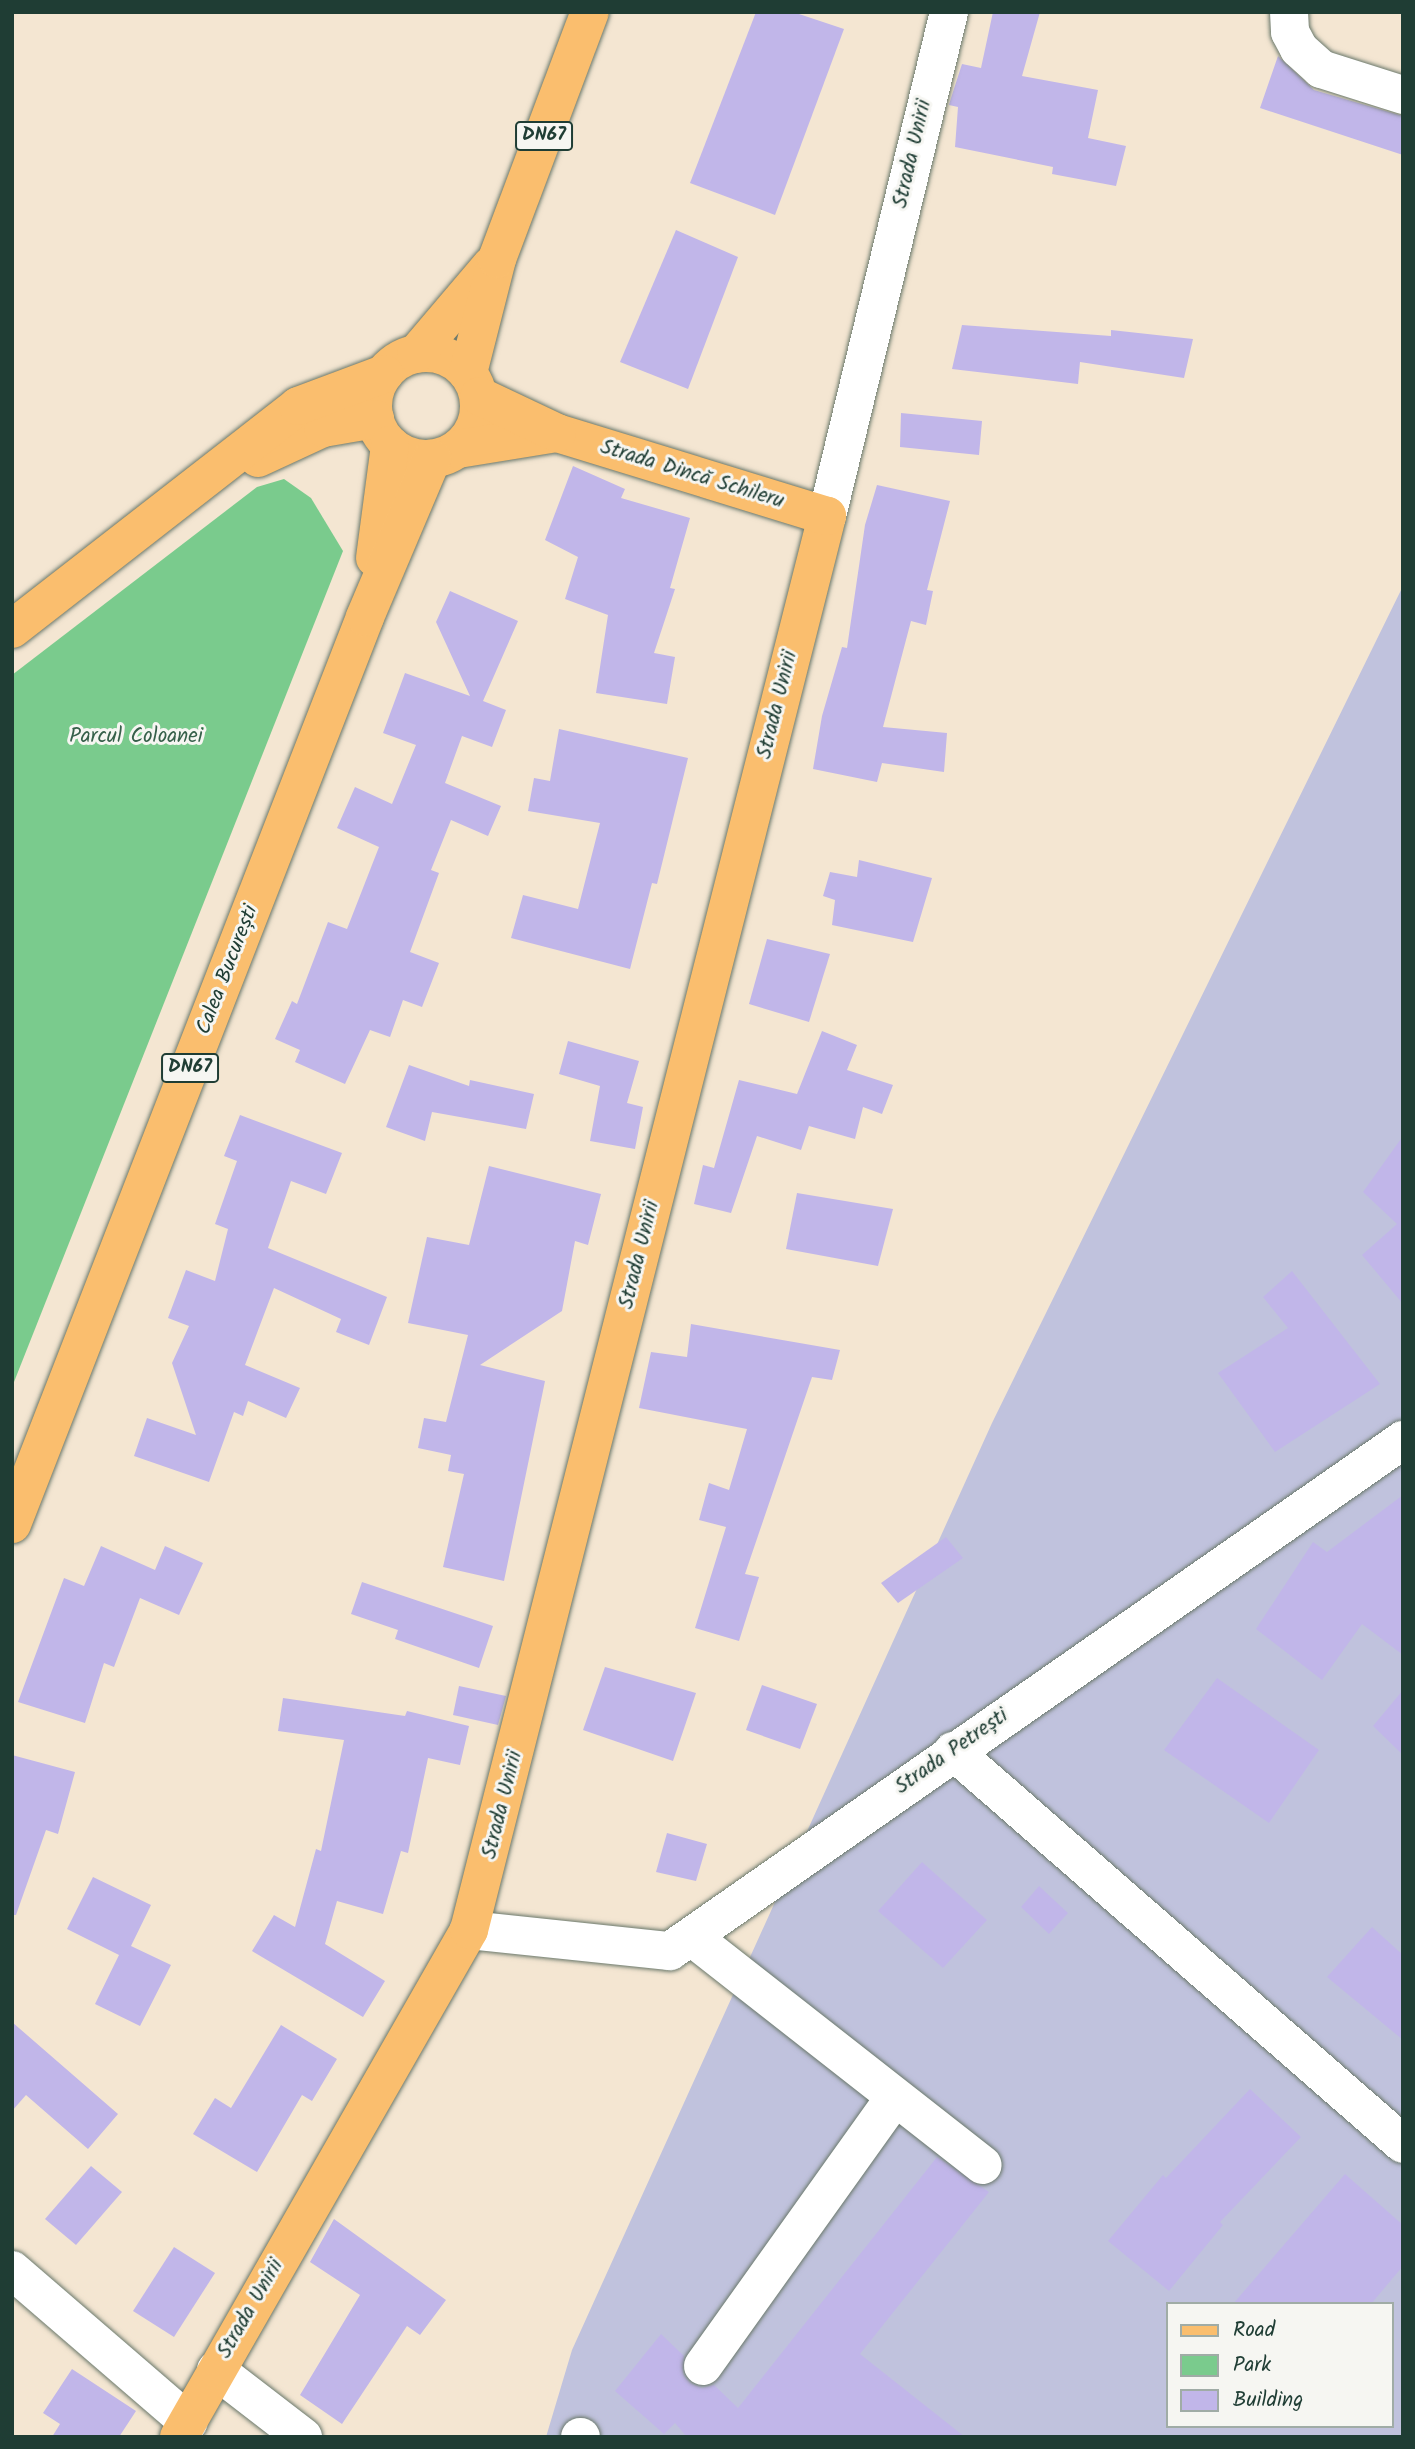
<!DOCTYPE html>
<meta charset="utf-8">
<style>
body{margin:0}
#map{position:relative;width:1415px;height:2449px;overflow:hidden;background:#f4e6d2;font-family:Kalam,sans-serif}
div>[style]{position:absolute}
.industrial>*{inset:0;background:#c0c2dd}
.green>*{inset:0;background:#7acb8d}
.building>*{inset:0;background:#c1b6e9}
.roads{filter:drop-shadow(0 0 2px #6a786b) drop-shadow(0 0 2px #6a786b)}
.minor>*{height:38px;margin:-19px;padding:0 19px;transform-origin:19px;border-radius:19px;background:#fff}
.major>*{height:38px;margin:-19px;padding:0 19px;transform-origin:19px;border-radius:19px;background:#fabe6e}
.major>.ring{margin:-19px;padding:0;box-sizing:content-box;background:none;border:38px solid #fabe6e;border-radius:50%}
span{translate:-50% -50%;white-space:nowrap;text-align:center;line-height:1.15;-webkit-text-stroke:6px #f6f6f2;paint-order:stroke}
.shield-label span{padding:2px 5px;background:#f6f6f2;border:2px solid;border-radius:5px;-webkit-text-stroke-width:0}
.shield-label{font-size:19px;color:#1f3d34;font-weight:700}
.street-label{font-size:21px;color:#1f3d34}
.park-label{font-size:21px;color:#36604a}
.frame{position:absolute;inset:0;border:14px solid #1f3d34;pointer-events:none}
.legend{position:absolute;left:1166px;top:2302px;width:228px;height:126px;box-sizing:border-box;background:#f6f6f2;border:2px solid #a0aca6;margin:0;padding:9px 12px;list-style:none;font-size:21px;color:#1f3d34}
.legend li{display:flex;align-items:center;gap:14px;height:35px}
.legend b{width:35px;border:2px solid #a0aca6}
</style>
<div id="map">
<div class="industrial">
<div style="clip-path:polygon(evenodd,1403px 586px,1403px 2437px,546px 2437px,572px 2350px,992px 1423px,1403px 586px,1168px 2304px,1392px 2304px,1392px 2426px,1168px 2426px,1168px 2304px)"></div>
</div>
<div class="green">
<div style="clip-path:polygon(284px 479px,311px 498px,343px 551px,12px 1387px,12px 675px,257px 487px)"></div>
</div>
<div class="building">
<div style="clip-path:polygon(756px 12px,793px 12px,844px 29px,775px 215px,690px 183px)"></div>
<div style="clip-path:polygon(993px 12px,1040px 12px,1022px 76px,1098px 90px,1088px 138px,1126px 146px,1116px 186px,1052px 174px,1053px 167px,955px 147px,958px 107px,949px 105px,951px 98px,962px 64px,981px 68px)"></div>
<div style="clip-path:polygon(1278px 56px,1314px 90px,1403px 116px,1403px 155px,1260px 108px)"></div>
<div style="clip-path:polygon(676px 230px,738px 257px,688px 389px,620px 362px)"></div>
<div style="clip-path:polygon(962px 325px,1111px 336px,1111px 330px,1193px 339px,1184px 378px,1080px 362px,1078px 384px,952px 369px)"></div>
<div style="clip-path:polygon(901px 413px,982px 421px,979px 455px,900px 447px)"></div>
<div style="clip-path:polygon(573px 466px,625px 489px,621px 498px,690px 518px,670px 588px,675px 589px,654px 653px,675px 657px,667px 704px,596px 693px,608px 615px,565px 599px,578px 557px,545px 540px)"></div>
<div style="clip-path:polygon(877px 485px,950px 501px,927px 590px,933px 591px,926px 625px,911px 621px,883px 727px,947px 733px,944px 772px,882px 763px,877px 782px,813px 769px,822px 716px,842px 647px,847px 648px,865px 525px)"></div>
<div style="clip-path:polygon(450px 591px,518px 621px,483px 701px,506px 710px,492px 747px,462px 736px,445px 783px,501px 806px,488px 836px,451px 820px,431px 870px,439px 873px,410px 952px,439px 963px,422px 1007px,403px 1000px,390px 1037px,370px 1030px,345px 1084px,295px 1062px,300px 1050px,275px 1039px,292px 1001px,297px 1004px,328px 922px,347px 929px,379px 847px,337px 828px,355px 787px,392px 804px,416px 745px,383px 733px,405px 673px,470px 696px,436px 622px)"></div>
<div style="clip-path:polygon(559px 729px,688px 758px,657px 884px,652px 883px,630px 969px,511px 938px,523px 895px,578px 909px,600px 823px,528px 811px,534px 778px,550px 781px)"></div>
<div style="clip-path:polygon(859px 860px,932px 878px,913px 942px,832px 925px,835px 900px,823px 896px,830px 872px,857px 877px)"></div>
<div style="clip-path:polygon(767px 939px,830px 954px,809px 1022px,749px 1004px)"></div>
<div style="clip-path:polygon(822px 1031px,857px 1045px,847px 1070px,893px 1085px,882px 1114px,863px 1107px,855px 1139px,809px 1126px,801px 1150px,757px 1136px,731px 1213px,694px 1204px,703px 1165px,714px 1168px,739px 1080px,797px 1094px)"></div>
<div style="clip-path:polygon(568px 1041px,639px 1061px,627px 1103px,643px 1107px,635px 1149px,590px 1141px,600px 1086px,559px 1074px)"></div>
<div style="clip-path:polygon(409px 1065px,469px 1086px,470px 1080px,534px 1094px,526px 1129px,432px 1112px,425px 1141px,386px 1127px)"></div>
<div style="clip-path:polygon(240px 1115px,342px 1153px,326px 1194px,291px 1181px,268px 1248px,387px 1297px,369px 1345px,336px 1332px,341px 1319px,274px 1288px,245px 1365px,300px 1388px,286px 1418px,248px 1401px,243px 1416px,234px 1412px,209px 1482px,134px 1456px,147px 1418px,196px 1435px,172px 1363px,189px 1326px,168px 1318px,186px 1270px,215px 1281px,228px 1229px,215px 1224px,237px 1161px,224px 1156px)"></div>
<div style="clip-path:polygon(1403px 1136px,1403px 1304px,1362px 1255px,1397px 1224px,1363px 1192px)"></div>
<div style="clip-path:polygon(489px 1166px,601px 1194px,588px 1245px,575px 1241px,562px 1311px,480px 1365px,545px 1381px,504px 1581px,443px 1567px,464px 1474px,448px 1471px,451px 1455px,418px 1448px,424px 1418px,446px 1422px,468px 1335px,408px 1323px,427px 1237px,469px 1245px)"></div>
<div style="clip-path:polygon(797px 1193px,893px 1209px,878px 1266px,786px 1249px)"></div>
<div style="clip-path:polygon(1292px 1271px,1380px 1384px,1275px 1452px,1218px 1373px,1288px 1328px,1263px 1297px)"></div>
<div style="clip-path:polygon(691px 1324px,840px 1350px,832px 1380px,812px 1377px,745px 1574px,759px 1577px,739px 1641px,695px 1628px,726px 1527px,699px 1520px,709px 1483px,729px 1490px,747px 1429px,639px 1408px,651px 1352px,687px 1357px)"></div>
<div style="clip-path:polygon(1403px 1495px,1403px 1655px,1362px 1624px,1322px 1680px,1256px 1629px,1313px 1542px,1327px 1552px)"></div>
<div style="clip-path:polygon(946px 1537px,963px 1558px,898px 1603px,881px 1583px)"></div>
<div style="clip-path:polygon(101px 1546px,155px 1570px,165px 1546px,203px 1563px,179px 1615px,140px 1598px,114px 1667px,104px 1663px,85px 1723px,18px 1702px,64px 1578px,84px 1586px)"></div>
<div style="clip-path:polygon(362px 1582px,493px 1626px,479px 1668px,395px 1639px,398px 1630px,351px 1614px)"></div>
<div style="clip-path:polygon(605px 1667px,696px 1693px,673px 1761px,583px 1730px)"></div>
<div style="clip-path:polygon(1217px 1678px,1319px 1750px,1269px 1823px,1164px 1750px)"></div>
<div style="clip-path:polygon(762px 1685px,817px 1704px,800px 1749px,746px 1730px)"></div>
<div style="clip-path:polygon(459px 1686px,506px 1696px,498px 1725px,453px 1715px)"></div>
<div style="clip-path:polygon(1403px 1690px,1403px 1755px,1373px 1726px)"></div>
<div style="clip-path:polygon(283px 1698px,405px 1716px,407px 1711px,469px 1726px,460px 1765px,428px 1758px,408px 1853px,401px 1851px,383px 1914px,337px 1901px,325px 1944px,385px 1981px,363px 2017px,252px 1951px,274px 1915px,295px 1927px,316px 1849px,321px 1851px,344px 1740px,278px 1731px)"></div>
<div style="clip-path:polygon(12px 1755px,75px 1772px,58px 1834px,46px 1830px,16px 1915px,12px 1915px)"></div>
<div style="clip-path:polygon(667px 1833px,707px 1844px,696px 1881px,656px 1872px)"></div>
<div style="clip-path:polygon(922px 1862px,987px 1920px,943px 1968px,878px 1911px)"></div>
<div style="clip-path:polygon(93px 1877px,151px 1905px,131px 1946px,171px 1965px,140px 2026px,95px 2004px,119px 1955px,67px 1929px)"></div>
<div style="clip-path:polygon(1039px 1886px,1068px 1913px,1049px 1934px,1021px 1907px)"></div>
<div style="clip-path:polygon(1372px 1927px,1403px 1955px,1403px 2040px,1327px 1977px)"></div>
<div style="clip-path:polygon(12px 2022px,118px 2114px,88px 2149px,26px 2095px,12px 2111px)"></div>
<div style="clip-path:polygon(281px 2025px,337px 2059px,312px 2101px,302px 2095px,257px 2172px,193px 2134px,215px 2098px,231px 2108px)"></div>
<div style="clip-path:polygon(1250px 2089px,1301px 2137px,1220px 2222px,1223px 2225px,1169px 2291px,1108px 2241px,1163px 2175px,1166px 2178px)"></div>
<div style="clip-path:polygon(937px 2157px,989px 2192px,860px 2354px,965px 2437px,687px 2437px,675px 2423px,664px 2434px,615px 2391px,661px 2334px,684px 2356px,683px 2374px,690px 2383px,702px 2388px,714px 2385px,738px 2408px)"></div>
<div style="clip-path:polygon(91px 2166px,122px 2192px,76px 2245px,45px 2219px)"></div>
<div style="clip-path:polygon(1345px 2174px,1403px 2225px,1403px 2266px,1371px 2304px,1233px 2304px)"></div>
<div style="clip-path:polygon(334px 2219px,446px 2300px,420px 2335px,407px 2326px,342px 2424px,300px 2395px,360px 2295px,310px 2262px)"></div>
<div style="clip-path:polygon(174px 2247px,215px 2273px,174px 2337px,133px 2311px)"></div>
<div style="clip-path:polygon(72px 2369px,136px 2411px,119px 2437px,52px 2437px,60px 2424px,43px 2413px)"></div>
</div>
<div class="roads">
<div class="minor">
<div style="left:1289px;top:12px;width:20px;rotate:87deg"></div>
<div style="left:1290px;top:32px;width:19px;rotate:62deg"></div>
<div style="left:1299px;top:49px;width:30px;rotate:42deg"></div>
<div style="left:1321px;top:69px;width:86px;rotate:17.6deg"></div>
<div style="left:827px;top:516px;width:519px;rotate:-76.39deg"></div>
<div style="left:953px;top:1751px;width:597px;rotate:41.13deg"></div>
<div style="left:469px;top:1930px;width:202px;rotate:6deg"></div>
<div style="left:670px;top:1951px;width:894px;rotate:-34.88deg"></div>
<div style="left:693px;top:1938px;width:368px;rotate:38.1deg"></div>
<div style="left:12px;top:2270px;width:233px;rotate:40.8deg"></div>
<div style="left:703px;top:2366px;width:330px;rotate:-54.5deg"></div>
<div style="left:216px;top:2370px;width:110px;rotate:37.6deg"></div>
<div style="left:580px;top:2437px;width:1px"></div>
</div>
<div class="major">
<div class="ring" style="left:373px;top:353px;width:68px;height:68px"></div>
<div style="left:416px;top:354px;width:116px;rotate:-49.6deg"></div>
<div style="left:468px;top:373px;width:118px;rotate:-75.7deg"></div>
<div style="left:497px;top:259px;width:264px;rotate:-69.4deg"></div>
<div style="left:458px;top:449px;width:100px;rotate:-9.2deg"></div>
<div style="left:258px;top:458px;width:72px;rotate:-24.8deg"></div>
<div style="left:323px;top:428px;width:53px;rotate:-9.8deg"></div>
<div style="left:375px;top:558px;width:114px;rotate:-82.4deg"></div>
<div style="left:12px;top:629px;width:363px;rotate:-37.9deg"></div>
<div style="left:298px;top:406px;width:92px;rotate:-20.4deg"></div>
<div style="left:12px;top:1524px;width:973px;rotate:-68.73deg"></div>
<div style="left:365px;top:617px;width:172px;rotate:-67deg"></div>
<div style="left:179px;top:2437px;width:584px;rotate:-60.23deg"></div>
<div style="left:469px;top:1930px;width:1459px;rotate:-75.79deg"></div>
<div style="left:827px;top:516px;width:282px;rotate:-162.9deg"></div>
<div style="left:557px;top:433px;width:86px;rotate:-154.6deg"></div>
</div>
</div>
<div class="shield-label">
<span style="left:544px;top:136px">DN67</span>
<span style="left:190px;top:1068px">DN67</span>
</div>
<div class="street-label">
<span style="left:913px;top:154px;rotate:-77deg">Strada Unirii</span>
<span style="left:692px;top:475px;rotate:17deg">Strada Dincă Schileru</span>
<span style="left:778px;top:705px;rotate:-76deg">Strada Unirii</span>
<span style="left:228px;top:970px;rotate:-69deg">Calea București</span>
<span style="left:640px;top:1255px;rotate:-76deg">Strada Unirii</span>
<span style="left:952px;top:1752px;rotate:-35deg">Strada Petrești</span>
<span style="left:503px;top:1805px;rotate:-76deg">Strada Unirii</span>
<span style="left:251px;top:2309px;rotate:-60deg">Strada Unirii</span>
</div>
<div class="park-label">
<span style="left:136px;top:737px">Parcul Coloanei</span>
</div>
<div class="frame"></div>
<ul class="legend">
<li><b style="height:9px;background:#fabe6e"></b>Road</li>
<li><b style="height:19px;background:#7acb8d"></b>Park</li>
<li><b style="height:19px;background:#c1b6e9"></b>Building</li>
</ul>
</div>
